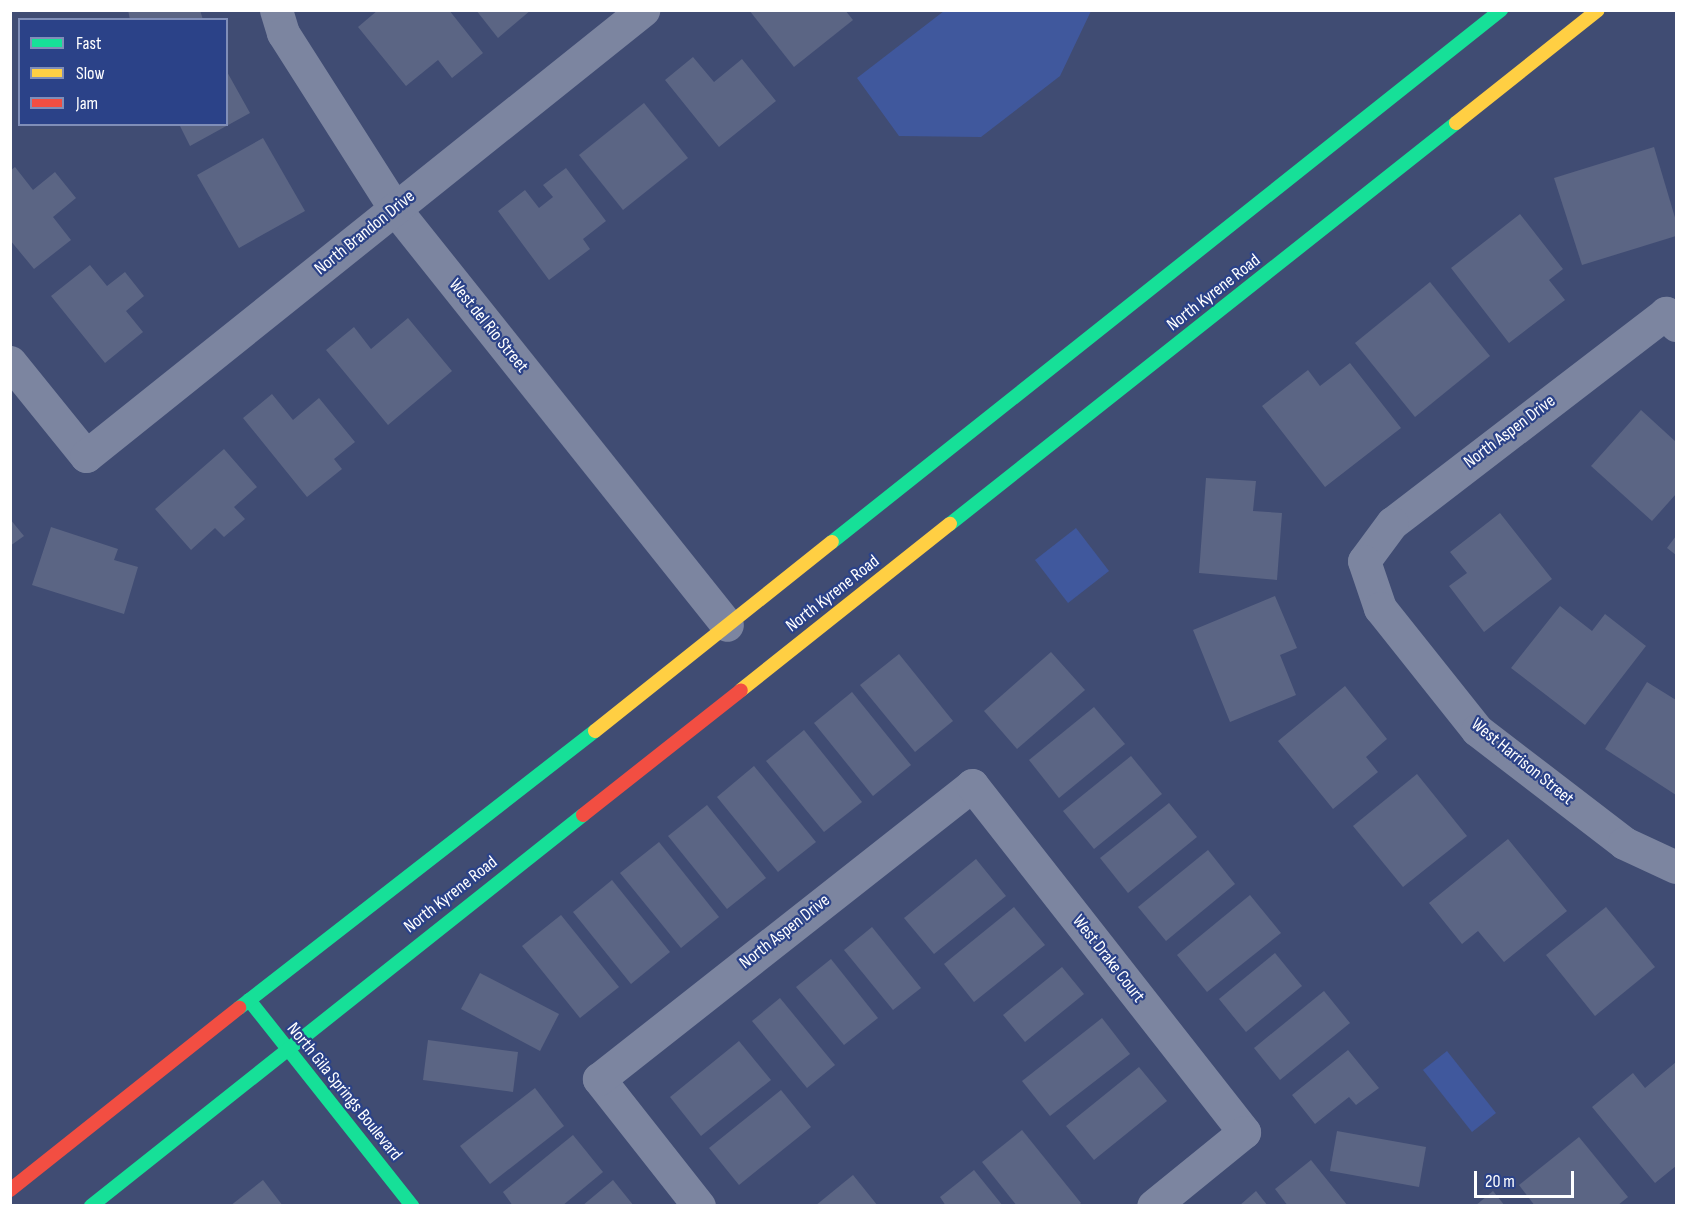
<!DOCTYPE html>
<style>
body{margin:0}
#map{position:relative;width:1687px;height:1216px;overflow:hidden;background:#404c73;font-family:"Sofia Sans Condensed",sans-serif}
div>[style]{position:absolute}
.green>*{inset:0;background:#40589d}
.building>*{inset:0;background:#5b6584}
.street>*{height:33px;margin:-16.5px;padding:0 16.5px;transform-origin:16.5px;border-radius:16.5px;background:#7c85a0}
.fast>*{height:14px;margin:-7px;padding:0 7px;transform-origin:7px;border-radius:7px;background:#16e098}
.slow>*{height:14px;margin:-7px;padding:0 7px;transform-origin:7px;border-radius:7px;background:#ffcf43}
.jam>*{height:14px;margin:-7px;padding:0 7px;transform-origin:7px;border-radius:7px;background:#f24e42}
span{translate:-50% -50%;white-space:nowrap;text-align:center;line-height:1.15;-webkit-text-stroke:4.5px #2b4288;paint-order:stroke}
.street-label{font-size:18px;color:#fff}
.frame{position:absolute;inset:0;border:12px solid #fff;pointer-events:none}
.legend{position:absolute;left:18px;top:18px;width:210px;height:108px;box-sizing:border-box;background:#2b4288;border:2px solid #808eb8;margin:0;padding:8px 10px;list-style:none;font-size:18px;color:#fff}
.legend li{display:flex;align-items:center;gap:12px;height:30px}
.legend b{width:30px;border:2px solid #808eb8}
.scale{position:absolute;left:1474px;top:1171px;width:100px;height:27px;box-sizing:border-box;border:3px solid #fff;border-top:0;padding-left:8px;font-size:18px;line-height:21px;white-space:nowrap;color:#fff;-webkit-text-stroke:4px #2b4288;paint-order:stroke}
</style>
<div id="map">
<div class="green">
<div style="clip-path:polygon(944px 11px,944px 10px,1091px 11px,1060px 76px,981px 137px,899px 136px,857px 78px)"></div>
<div style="clip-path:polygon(1076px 528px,1109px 571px,1068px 603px,1035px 560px)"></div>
<div style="clip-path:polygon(1447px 1051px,1496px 1113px,1472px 1132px,1423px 1070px)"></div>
</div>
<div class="building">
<div style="clip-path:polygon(128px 10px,200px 10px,203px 20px,130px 20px)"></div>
<div style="clip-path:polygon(378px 10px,449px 10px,483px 53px,452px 78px,438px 60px,406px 86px,358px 27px)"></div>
<div style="clip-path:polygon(476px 10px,531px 10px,498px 38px)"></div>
<div style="clip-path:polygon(749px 10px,845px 10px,853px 20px,794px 67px)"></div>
<div style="clip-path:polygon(693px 57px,714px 82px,742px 59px,776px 101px,719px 147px,665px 80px)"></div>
<div style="clip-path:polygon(226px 70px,250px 113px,190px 146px,179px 124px,226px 124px)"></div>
<div style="clip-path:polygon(644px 103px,688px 158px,623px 210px,579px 155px)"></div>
<div style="clip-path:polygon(263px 138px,305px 211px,239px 248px,197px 175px)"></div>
<div style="clip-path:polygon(1654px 147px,1676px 221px,1676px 236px,1582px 265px,1554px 178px)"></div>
<div style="clip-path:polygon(15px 167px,33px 190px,55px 172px,76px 198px,53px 217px,71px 240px,34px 269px,10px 240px,10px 171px)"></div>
<div style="clip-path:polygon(566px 168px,606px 221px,583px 239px,590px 249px,549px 280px,498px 211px,525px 190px,539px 208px,553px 197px,543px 185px)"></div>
<div style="clip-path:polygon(1520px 214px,1563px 269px,1549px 280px,1565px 300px,1509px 343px,1451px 268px)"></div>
<div style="clip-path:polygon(90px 265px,107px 286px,125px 272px,144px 296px,126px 311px,143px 332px,105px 363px,51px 296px)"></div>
<div style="clip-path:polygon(1430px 282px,1490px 356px,1415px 417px,1355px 343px)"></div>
<div style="clip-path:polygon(408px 318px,452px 371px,388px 425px,326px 350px,354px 327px,371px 349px)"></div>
<div style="clip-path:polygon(1350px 363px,1401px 428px,1325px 487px,1262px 406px,1308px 370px,1320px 386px)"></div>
<div style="clip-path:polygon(272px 394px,293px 420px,319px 398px,355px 442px,334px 459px,342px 469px,307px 497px,243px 418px)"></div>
<div style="clip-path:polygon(1641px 410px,1676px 442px,1676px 494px,1652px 521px,1591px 466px)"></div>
<div style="clip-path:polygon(224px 449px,257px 487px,234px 507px,245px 519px,224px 537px,215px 528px,191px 550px,155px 509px)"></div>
<div style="clip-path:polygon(1206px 478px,1256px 481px,1253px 511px,1282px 513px,1277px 580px,1199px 573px)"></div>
<div style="clip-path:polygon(1500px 513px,1552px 579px,1484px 632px,1449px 586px,1467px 573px,1450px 552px)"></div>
<div style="clip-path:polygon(10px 519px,24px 536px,10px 546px)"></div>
<div style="clip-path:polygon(51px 527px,118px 549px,114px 560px,138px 567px,124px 614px,32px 585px)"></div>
<div style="clip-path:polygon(1676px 536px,1676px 555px,1667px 548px)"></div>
<div style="clip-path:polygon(1275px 596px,1297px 648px,1280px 655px,1296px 695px,1230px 722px,1193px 630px)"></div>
<div style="clip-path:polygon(1560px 606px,1592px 631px,1605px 614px,1646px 646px,1585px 725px,1511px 668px)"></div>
<div style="clip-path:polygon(1051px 652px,1085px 690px,1017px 749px,984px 711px)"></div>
<div style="clip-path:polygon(899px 654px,953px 721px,915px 752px,860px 685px)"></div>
<div style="clip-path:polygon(1647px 682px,1676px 700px,1676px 795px,1605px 749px)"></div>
<div style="clip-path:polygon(1345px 686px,1387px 739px,1366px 757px,1378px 772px,1333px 809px,1278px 741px)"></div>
<div style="clip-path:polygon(852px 692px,911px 765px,873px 796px,814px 723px)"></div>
<div style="clip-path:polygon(1094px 707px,1125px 744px,1059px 798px,1029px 760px)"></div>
<div style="clip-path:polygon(804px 730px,862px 802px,824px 832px,766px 761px)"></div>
<div style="clip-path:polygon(1131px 756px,1162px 794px,1094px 849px,1063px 811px)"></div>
<div style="clip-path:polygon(754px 766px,816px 842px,778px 872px,717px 797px)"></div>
<div style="clip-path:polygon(1417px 774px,1467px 836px,1403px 887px,1353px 826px)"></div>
<div style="clip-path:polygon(1169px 803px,1197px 837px,1128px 893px,1100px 858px)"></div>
<div style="clip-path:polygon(707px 805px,766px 878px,727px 909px,668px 836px)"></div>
<div style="clip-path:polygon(1508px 839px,1567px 911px,1504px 962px,1478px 931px,1462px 944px,1429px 903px)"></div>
<div style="clip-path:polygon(659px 842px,719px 917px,681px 948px,620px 873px)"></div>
<div style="clip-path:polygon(1208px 850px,1235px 884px,1166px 941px,1138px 907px)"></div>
<div style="clip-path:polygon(976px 859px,1006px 896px,934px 954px,904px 918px)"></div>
<div style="clip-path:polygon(612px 880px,670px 952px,631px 984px,573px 912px)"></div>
<div style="clip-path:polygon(1250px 895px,1281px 933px,1207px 992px,1177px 955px)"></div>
<div style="clip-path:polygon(1014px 907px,1045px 945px,974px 1002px,944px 964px)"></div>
<div style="clip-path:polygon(1606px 907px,1655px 967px,1595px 1016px,1546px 955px)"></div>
<div style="clip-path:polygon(561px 915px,619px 987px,580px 1018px,522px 946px)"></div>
<div style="clip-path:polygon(872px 927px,921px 988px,893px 1010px,844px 950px)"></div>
<div style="clip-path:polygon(1275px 953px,1302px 986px,1246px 1032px,1219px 999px)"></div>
<div style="clip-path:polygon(831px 959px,878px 1018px,844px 1045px,796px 987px)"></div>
<div style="clip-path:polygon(1062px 967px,1084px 994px,1025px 1042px,1003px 1015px)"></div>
<div style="clip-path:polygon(480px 973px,559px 1014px,540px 1051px,461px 1009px)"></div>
<div style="clip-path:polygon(1324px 991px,1350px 1023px,1280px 1080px,1254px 1048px)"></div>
<div style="clip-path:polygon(780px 998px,835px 1065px,807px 1088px,752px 1021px)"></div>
<div style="clip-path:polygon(1102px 1018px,1130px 1054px,1050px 1116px,1022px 1081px)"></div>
<div style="clip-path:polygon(428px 1040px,518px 1052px,513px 1092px,423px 1080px)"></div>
<div style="clip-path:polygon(739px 1041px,771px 1080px,701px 1136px,670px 1097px)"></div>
<div style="clip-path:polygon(1348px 1050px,1379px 1088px,1356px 1105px,1349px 1097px,1315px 1124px,1292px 1095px)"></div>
<div style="clip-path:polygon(1676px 1062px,1676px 1166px,1655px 1183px,1592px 1107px,1633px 1073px,1645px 1088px)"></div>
<div style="clip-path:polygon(1139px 1067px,1167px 1101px,1094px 1160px,1066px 1126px)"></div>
<div style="clip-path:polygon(535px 1088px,564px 1126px,490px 1184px,460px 1146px)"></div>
<div style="clip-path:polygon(781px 1090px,811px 1127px,739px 1185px,709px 1148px)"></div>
<div style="clip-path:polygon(1022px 1130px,1081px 1203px,1078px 1206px,1017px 1206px,982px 1162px)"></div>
<div style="clip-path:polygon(1337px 1131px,1426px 1147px,1419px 1187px,1330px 1171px)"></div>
<div style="clip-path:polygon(573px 1135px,603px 1172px,562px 1206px,513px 1206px,503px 1192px)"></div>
<div style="clip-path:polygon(1579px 1137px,1628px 1197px,1617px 1206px,1535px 1206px,1519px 1185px)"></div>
<div style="clip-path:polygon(1311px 1160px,1348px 1206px,1288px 1206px,1275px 1189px)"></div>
<div style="clip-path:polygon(974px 1170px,1003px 1206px,946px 1206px,940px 1197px)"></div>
<div style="clip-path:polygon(853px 1175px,878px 1206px,815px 1206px)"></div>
<div style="clip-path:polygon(263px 1180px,283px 1206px,230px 1206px)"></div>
<div style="clip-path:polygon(613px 1180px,634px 1206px,582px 1206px)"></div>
<div style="clip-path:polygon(1256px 1191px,1268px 1206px,1239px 1206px)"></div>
<div style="clip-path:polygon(1493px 1191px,1505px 1206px,1475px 1206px)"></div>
</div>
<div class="street">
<div style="left:276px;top:10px;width:24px;rotate:73deg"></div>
<div style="left:283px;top:33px;width:209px;rotate:57.5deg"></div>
<div style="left:395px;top:209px;width:532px;rotate:51.41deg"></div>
<div style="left:1676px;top:325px;width:16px;rotate:-130deg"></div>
<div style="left:1666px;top:313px;width:345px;rotate:142.5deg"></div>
<div style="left:1392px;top:523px;width:47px;rotate:126.4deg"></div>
<div style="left:1364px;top:561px;width:50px;rotate:71.2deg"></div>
<div style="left:1380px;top:608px;width:156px;rotate:51.5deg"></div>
<div style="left:1477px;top:730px;width:185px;rotate:37.5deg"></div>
<div style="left:1624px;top:843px;width:57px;rotate:24.8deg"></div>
<div style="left:10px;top:362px;width:121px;rotate:51deg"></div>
<div style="left:86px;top:456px;width:714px;rotate:-38.68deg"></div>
<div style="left:699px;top:1206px;width:162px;rotate:-128.2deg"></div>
<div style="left:599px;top:1079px;width:475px;rotate:-38.2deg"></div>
<div style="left:972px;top:785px;width:441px;rotate:51.9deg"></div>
<div style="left:1244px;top:1132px;width:117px;rotate:140.9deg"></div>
</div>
<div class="fast">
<div style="left:950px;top:524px;width:646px;rotate:-38.4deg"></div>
<div style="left:832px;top:542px;width:855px;rotate:-38.49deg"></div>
<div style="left:249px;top:1000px;width:263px;rotate:51.6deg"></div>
<div style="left:239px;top:1008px;width:451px;rotate:-37.9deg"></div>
<div style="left:91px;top:1206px;width:628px;rotate:-38.47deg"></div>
</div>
<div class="slow">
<div style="left:1456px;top:123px;width:181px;rotate:-38.5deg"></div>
<div style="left:741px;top:690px;width:267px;rotate:-38.5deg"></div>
<div style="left:595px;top:731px;width:303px;rotate:-38.6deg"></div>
</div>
<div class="jam">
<div style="left:583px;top:815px;width:201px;rotate:-38.3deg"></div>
<div style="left:10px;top:1190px;width:293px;rotate:-38.5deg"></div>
</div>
<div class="street-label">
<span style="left:365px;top:233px;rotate:-39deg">North Brandon Drive</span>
<span style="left:1214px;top:293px;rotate:-38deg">North Kyrene Road</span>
<span style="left:488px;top:326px;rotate:51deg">West del Rio Street</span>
<span style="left:1510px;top:432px;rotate:-37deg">North Aspen Drive</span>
<span style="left:833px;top:594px;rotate:-38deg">North Kyrene Road</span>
<span style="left:1522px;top:762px;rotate:39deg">West Harrison Street</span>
<span style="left:451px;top:895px;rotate:-38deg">North Kyrene Road</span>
<span style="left:785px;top:932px;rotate:-38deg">North Aspen Drive</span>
<span style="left:1108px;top:959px;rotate:52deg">West Drake Court</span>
<span style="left:344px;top:1092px;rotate:51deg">North Gila Springs Boulevard</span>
</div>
<div class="frame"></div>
<ul class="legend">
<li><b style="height:8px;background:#16e098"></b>Fast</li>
<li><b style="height:8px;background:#ffcf43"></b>Slow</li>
<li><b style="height:8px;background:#f24e42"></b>Jam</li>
</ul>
<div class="scale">20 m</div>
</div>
